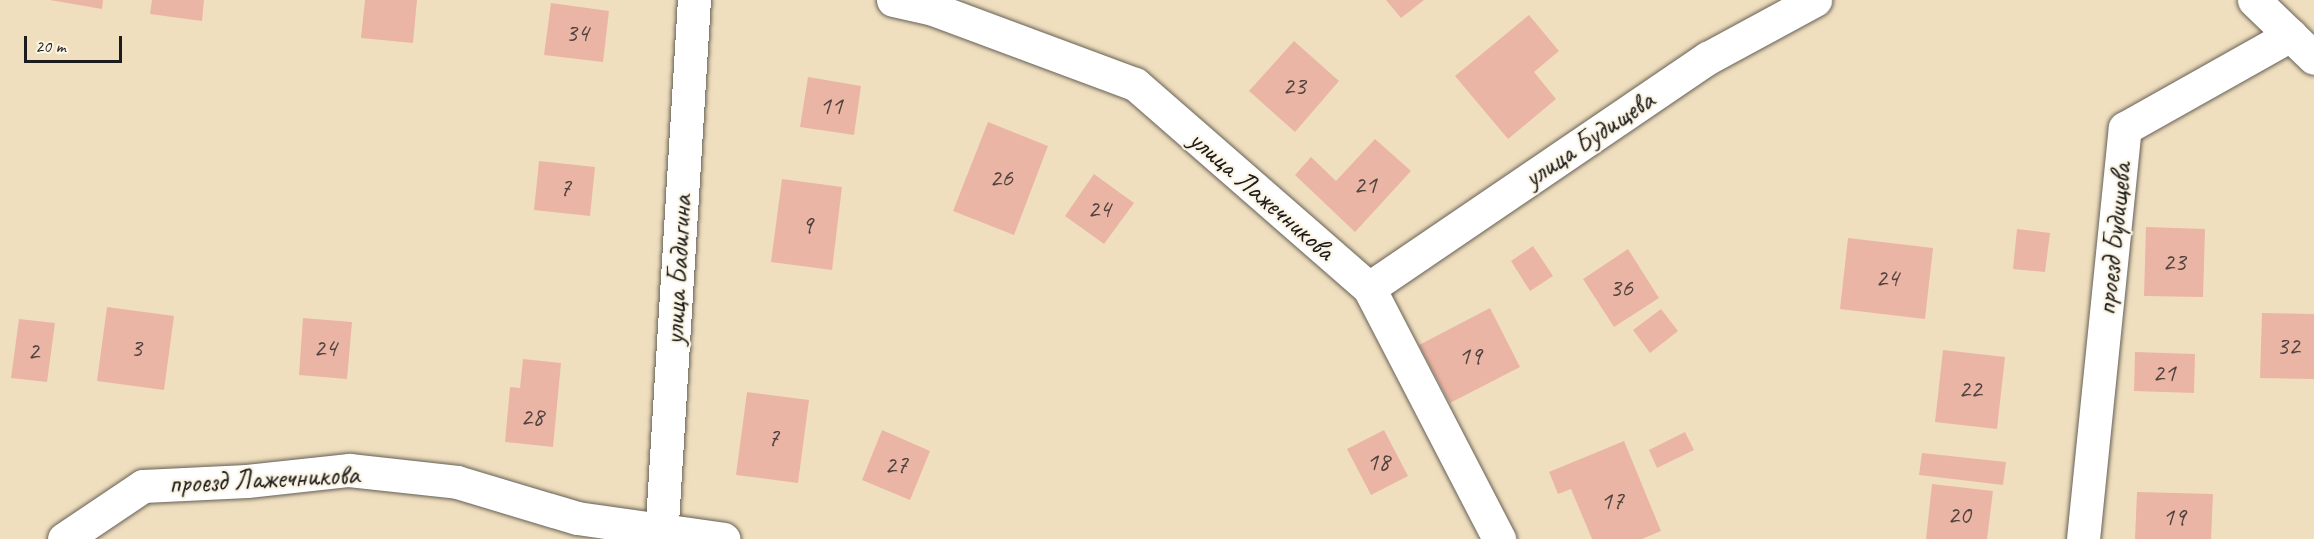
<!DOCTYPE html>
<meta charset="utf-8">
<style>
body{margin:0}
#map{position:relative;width:2314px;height:539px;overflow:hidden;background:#f0dfbf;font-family:Caveat,sans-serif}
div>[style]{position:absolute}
.building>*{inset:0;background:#ebb5a5}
.roads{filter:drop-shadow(0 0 2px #666055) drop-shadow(0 0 2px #666055)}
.street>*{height:33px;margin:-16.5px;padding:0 16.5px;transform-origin:16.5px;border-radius:16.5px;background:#fff}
span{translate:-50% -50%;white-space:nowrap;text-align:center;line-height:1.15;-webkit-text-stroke:4.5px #fcf5e5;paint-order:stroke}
.number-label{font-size:26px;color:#50423e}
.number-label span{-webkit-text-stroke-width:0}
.street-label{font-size:28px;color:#1c1c1c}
.scale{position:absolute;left:24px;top:36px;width:98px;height:27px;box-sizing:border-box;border:3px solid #1c1c1c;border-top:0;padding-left:8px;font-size:18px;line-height:21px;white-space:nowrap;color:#1c1c1c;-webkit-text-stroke:4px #fcf5e5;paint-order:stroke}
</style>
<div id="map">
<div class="building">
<div style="clip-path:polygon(50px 0,103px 0,102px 9px)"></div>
<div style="clip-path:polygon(152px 0,204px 0,202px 21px,150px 14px)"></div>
<div style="clip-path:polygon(365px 0,417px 0,413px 43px,361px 38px)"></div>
<div style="clip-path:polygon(1386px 0,1424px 0,1401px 18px)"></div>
<div style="clip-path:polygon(551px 3px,609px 11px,603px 62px,544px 55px)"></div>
<div style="clip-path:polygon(1529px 15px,1559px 51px,1534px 72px,1556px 99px,1508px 139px,1455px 76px)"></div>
<div style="clip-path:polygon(1294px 41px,1339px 81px,1295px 132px,1249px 91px)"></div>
<div style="clip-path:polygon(808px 77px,861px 86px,854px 135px,800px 127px)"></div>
<div style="clip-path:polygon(988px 122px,1048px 146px,1014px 235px,953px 211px)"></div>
<div style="clip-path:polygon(1375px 139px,1411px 171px,1355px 232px,1295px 175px,1311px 157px,1336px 181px)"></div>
<div style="clip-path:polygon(539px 161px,595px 167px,590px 216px,534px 210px)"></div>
<div style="clip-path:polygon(1094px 174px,1134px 203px,1104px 244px,1065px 216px)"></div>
<div style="clip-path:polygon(782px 179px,842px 187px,832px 270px,771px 262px)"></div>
<div style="clip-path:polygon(2146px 227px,2205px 229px,2203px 297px,2144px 296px)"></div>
<div style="clip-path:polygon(2017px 229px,2050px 233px,2045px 272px,2013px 269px)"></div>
<div style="clip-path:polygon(1848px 238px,1933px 248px,1925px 319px,1840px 309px)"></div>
<div style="clip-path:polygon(1533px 246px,1553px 276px,1530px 291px,1511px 261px)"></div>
<div style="clip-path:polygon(1628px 249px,1659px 298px,1614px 327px,1583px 279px)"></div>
<div style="clip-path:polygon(107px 307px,174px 316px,164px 390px,97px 381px)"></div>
<div style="clip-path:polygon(1490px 308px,1520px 367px,1450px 403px,1419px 345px)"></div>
<div style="clip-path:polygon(1661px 309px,1678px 331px,1650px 353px,1633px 330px)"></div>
<div style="clip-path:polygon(2262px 313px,2314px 314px,2314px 379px,2260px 378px)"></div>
<div style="clip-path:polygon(303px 318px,352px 322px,347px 379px,299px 375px)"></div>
<div style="clip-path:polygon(19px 319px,55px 323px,47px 382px,11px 378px)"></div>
<div style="clip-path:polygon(1943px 350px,2005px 357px,1997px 429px,1935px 422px)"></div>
<div style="clip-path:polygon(2135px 352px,2195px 354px,2194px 393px,2134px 391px)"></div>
<div style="clip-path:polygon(523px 359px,561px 363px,553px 447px,505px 442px,510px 387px,520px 388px)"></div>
<div style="clip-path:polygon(747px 392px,809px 400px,798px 483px,736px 475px)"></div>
<div style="clip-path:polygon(882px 430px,930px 451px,910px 500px,862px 480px)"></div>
<div style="clip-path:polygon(1384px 430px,1408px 476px,1371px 495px,1347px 449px)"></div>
<div style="clip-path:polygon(1685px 432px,1694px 450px,1657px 468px,1649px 450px)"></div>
<div style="clip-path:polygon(1624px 441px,1661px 531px,1642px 539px,1592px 539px,1571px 489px,1558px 494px,1549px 472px)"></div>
<div style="clip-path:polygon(1922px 453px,2006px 462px,2003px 485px,1919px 475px)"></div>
<div style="clip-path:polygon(1932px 484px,1993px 491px,1987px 539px,1926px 539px)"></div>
<div style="clip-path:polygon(2137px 492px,2213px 494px,2211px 539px,2135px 539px)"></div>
</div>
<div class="roads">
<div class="street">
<div style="left:893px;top:0;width:41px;rotate:12.7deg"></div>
<div style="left:933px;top:9px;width:215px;rotate:20.4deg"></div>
<div style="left:1135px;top:84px;width:310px;rotate:41.1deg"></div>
<div style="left:1369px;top:288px;width:283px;rotate:62.6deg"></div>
<div style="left:2254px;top:0;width:83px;rotate:44deg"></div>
<div style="left:1369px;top:288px;width:410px;rotate:-34.2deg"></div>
<div style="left:1708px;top:58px;width:122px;rotate:-28.5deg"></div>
<div style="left:64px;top:539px;width:95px;rotate:-33.9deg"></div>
<div style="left:143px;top:486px;width:104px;rotate:-2.8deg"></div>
<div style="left:247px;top:481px;width:103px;rotate:-6.2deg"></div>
<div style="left:349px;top:470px;width:109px;rotate:6.3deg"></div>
<div style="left:457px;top:482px;width:125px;rotate:16.7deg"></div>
<div style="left:577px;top:518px;width:148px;rotate:8.1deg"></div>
<div style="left:661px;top:539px;width:540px;rotate:-86.5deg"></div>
<div style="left:2083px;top:539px;width:413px;rotate:-84.2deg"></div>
<div style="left:2125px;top:128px;width:190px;rotate:-29.3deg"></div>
</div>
</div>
<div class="number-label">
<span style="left:577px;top:33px">34</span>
<span style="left:1294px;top:86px">23</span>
<span style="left:831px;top:106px">11</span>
<span style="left:1001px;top:178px">26</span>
<span style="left:1365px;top:185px">21</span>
<span style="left:565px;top:188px">7</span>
<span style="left:1099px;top:209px">24</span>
<span style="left:807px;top:225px">9</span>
<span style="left:2174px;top:262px">23</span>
<span style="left:1887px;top:278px">24</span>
<span style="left:1621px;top:288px">36</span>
<span style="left:2288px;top:346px">32</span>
<span style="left:136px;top:348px">3</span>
<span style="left:325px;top:348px">24</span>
<span style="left:33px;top:351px">2</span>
<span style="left:1470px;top:356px">19</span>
<span style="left:2164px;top:373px">21</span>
<span style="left:1970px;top:389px">22</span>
<span style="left:532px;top:417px">28</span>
<span style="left:773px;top:438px">7</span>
<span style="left:1378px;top:462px">18</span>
<span style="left:896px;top:465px">27</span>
<span style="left:1612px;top:501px">17</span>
<span style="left:1959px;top:515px">20</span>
<span style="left:2174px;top:517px">19</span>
</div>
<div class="street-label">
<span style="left:1589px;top:139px;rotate:-34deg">улица Будищева</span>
<span style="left:1262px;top:195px;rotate:41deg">улица Лажечникова</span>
<span style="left:2114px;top:239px;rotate:-84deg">проезд Будищева</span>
<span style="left:678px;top:270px;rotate:-87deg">улица Бадигина</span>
<span style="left:264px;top:479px;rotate:-3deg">проезд Лажечникова</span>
</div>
<div class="scale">20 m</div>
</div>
